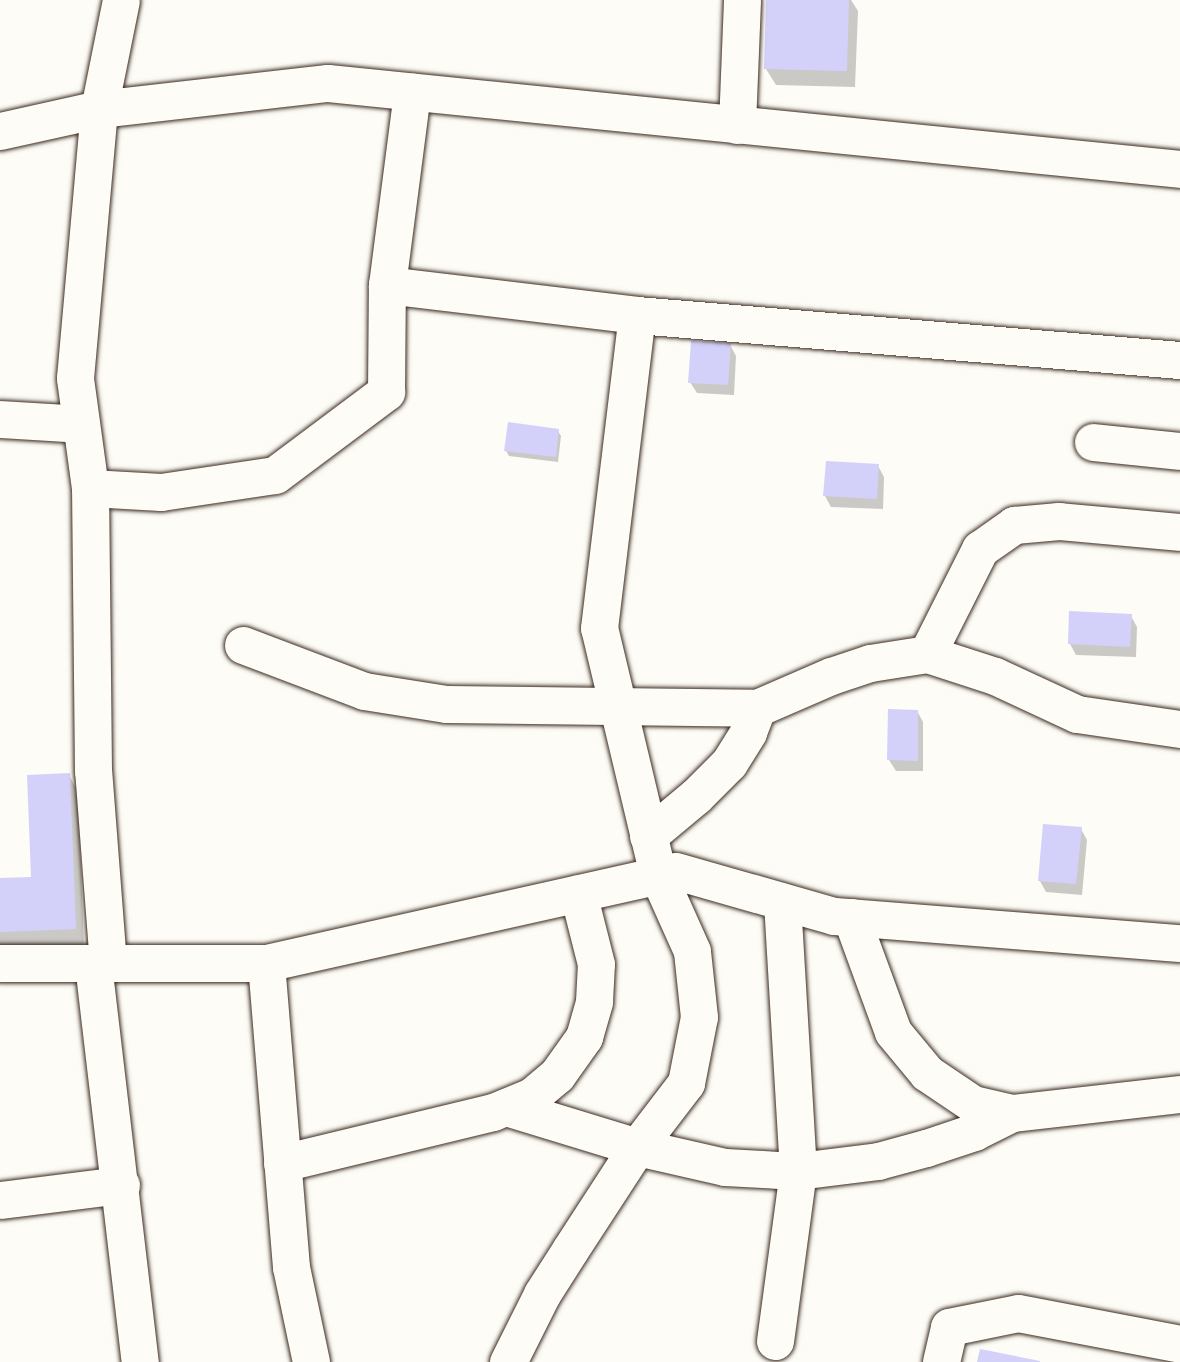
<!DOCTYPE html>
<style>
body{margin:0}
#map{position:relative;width:1180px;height:1362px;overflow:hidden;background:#fdfcf7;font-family:Mali,sans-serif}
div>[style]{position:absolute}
.shadow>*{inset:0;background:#0003}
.building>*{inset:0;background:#d3d1fa}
.roads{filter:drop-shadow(0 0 2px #3b2a1e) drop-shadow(0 0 2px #3b2a1e)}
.minor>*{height:37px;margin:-18.5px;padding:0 18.5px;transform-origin:18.5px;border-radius:18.5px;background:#fdfcf7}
span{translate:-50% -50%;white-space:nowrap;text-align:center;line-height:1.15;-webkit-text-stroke:7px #fdfcf7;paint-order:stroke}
</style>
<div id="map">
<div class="shadow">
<div style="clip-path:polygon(768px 0,851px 0,858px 11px,855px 87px,776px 85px,766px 69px)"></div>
<div style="clip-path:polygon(730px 345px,736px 356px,734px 395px,697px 393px,690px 382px)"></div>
<div style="clip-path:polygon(558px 431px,561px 436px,558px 462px,509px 456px,506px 451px)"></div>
<div style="clip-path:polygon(878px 466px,884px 477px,883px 509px,831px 507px,825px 496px)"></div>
<div style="clip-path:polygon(1131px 616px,1137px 627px,1136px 657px,1076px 655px,1070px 644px)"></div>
<div style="clip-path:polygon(917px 711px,923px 722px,923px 771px,896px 771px,889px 760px)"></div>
<div style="clip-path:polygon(69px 775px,78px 792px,84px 945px,0 949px,0 880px,33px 879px)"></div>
<div style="clip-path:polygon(1081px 829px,1087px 840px,1082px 895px,1046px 892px,1040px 881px)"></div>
</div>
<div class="building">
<div style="clip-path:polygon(766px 0,849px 0,847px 71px,764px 69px)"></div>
<div style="clip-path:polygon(691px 341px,731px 343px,728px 385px,688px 383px)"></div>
<div style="clip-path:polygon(508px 422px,559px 429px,556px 457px,504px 451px)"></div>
<div style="clip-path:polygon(826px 461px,879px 464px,877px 499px,823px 496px)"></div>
<div style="clip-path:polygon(1069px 611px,1132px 614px,1130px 647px,1068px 644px)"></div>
<div style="clip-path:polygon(888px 709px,918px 710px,918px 761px,887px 760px)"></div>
<div style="clip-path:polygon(70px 773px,76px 929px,0 932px,0 878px,31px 877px,27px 775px)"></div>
<div style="clip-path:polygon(1043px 824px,1082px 827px,1076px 884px,1038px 881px)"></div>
<div style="clip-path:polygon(980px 1349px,1040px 1361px,1040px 1362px,977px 1362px)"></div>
</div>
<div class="roads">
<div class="minor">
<div style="left:737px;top:125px;width:125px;rotate:-87.7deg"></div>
<div style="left:0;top:131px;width:101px;rotate:-12.5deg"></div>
<div style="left:99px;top:109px;width:230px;rotate:-6.5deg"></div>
<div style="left:328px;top:83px;width:856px;rotate:5.76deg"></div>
<div style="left:387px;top:285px;width:252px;rotate:6.8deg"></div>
<div style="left:637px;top:315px;width:545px;rotate:4.74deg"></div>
<div style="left:0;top:419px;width:81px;rotate:3.5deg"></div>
<div style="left:1093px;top:442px;width:87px;rotate:5.9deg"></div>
<div style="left:90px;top:488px;width:71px;rotate:3.2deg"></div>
<div style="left:161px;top:492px;width:115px;rotate:-8.5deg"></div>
<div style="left:275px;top:475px;width:139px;rotate:-36.8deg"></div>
<div style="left:386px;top:392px;width:107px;rotate:-89.5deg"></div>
<div style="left:387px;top:285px;width:195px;rotate:-82.6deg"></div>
<div style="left:243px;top:645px;width:129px;rotate:20.8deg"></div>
<div style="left:364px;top:691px;width:83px;rotate:9deg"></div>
<div style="left:446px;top:704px;width:311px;rotate:0.7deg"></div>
<div style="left:757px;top:708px;width:81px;rotate:-23.4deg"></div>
<div style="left:831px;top:676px;width:41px;rotate:-18.4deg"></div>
<div style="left:870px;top:663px;width:58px;rotate:-9deg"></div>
<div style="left:927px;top:654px;width:71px;rotate:17.9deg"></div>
<div style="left:995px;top:676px;width:90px;rotate:24.9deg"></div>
<div style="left:1077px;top:714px;width:104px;rotate:8.3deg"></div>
<div style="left:927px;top:654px;width:118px;rotate:-63.2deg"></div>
<div style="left:980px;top:549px;width:42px;rotate:-35.2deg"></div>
<div style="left:1014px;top:525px;width:45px;rotate:-5.1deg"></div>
<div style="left:1059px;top:521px;width:121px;rotate:5.2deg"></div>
<div style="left:648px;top:836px;width:62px;rotate:-39.8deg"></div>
<div style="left:696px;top:796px;width:47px;rotate:-45deg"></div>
<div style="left:729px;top:763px;width:36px;rotate:-58deg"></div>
<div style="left:748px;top:732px;width:26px;rotate:-69deg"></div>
<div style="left:851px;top:917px;width:122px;rotate:69.9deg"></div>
<div style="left:893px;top:1032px;width:53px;rotate:50.3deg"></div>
<div style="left:927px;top:1073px;width:55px;rotate:34deg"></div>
<div style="left:973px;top:1104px;width:40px;rotate:13deg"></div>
<div style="left:1012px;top:1113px;width:169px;rotate:-6.5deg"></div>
<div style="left:0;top:963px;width:266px"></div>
<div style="left:266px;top:963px;width:420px;rotate:-12.6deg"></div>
<div style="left:676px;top:871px;width:164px;rotate:15.9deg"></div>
<div style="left:834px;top:916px;width:347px;rotate:4.5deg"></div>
<div style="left:266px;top:963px;width:305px;rotate:85.3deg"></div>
<div style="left:291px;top:1267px;width:97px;rotate:78.1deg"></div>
<div style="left:93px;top:964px;width:401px;rotate:83.3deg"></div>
<div style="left:108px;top:964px;width:194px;rotate:-94.4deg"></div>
<div style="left:93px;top:771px;width:283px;rotate:-90.6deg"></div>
<div style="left:90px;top:488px;width:111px;rotate:-97.8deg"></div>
<div style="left:75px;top:378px;width:270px;rotate:-84.9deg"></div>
<div style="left:99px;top:109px;width:111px;rotate:-78.6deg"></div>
<div style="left:506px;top:1107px;width:137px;rotate:17deg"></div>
<div style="left:637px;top:1147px;width:90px;rotate:12.8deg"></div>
<div style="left:725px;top:1167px;width:73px;rotate:3.1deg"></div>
<div style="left:798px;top:1171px;width:81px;rotate:-7.1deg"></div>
<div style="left:878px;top:1161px;width:50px;rotate:-15.2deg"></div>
<div style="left:926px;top:1148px;width:51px;rotate:-18.4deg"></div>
<div style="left:974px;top:1132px;width:42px;rotate:-26.6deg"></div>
<div style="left:282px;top:1163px;width:217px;rotate:-13.6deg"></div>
<div style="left:493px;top:1112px;width:42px;rotate:-22.3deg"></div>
<div style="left:532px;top:1096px;width:33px;rotate:-40deg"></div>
<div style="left:557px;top:1075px;width:47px;rotate:-54.6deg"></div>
<div style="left:584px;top:1037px;width:37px;rotate:-74deg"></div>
<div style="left:594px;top:1001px;width:37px;rotate:-87deg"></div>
<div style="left:596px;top:964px;width:73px;rotate:-104.2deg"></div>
<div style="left:0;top:1200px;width:122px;rotate:-7.1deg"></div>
<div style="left:775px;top:1341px;width:172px;rotate:-82.3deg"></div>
<div style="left:798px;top:1171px;width:270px;rotate:-93.4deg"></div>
<div style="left:508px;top:1362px;width:76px;rotate:-63.4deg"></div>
<div style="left:542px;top:1294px;width:52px;rotate:-57.5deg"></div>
<div style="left:570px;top:1250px;width:123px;rotate:-57deg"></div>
<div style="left:637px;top:1147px;width:81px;rotate:-52.6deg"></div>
<div style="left:686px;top:1083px;width:67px;rotate:-78.9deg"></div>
<div style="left:699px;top:1017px;width:66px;rotate:-96.1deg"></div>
<div style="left:692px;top:951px;width:83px;rotate:-114.1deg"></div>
<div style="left:658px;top:875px;width:254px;rotate:-103.4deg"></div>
<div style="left:599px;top:628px;width:315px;rotate:-83.1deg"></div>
<div style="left:941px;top:1362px;width:36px;rotate:-77deg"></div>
<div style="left:949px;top:1327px;width:70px;rotate:-11.5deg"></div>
<div style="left:1018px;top:1313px;width:165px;rotate:10.8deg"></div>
</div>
</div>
</div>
